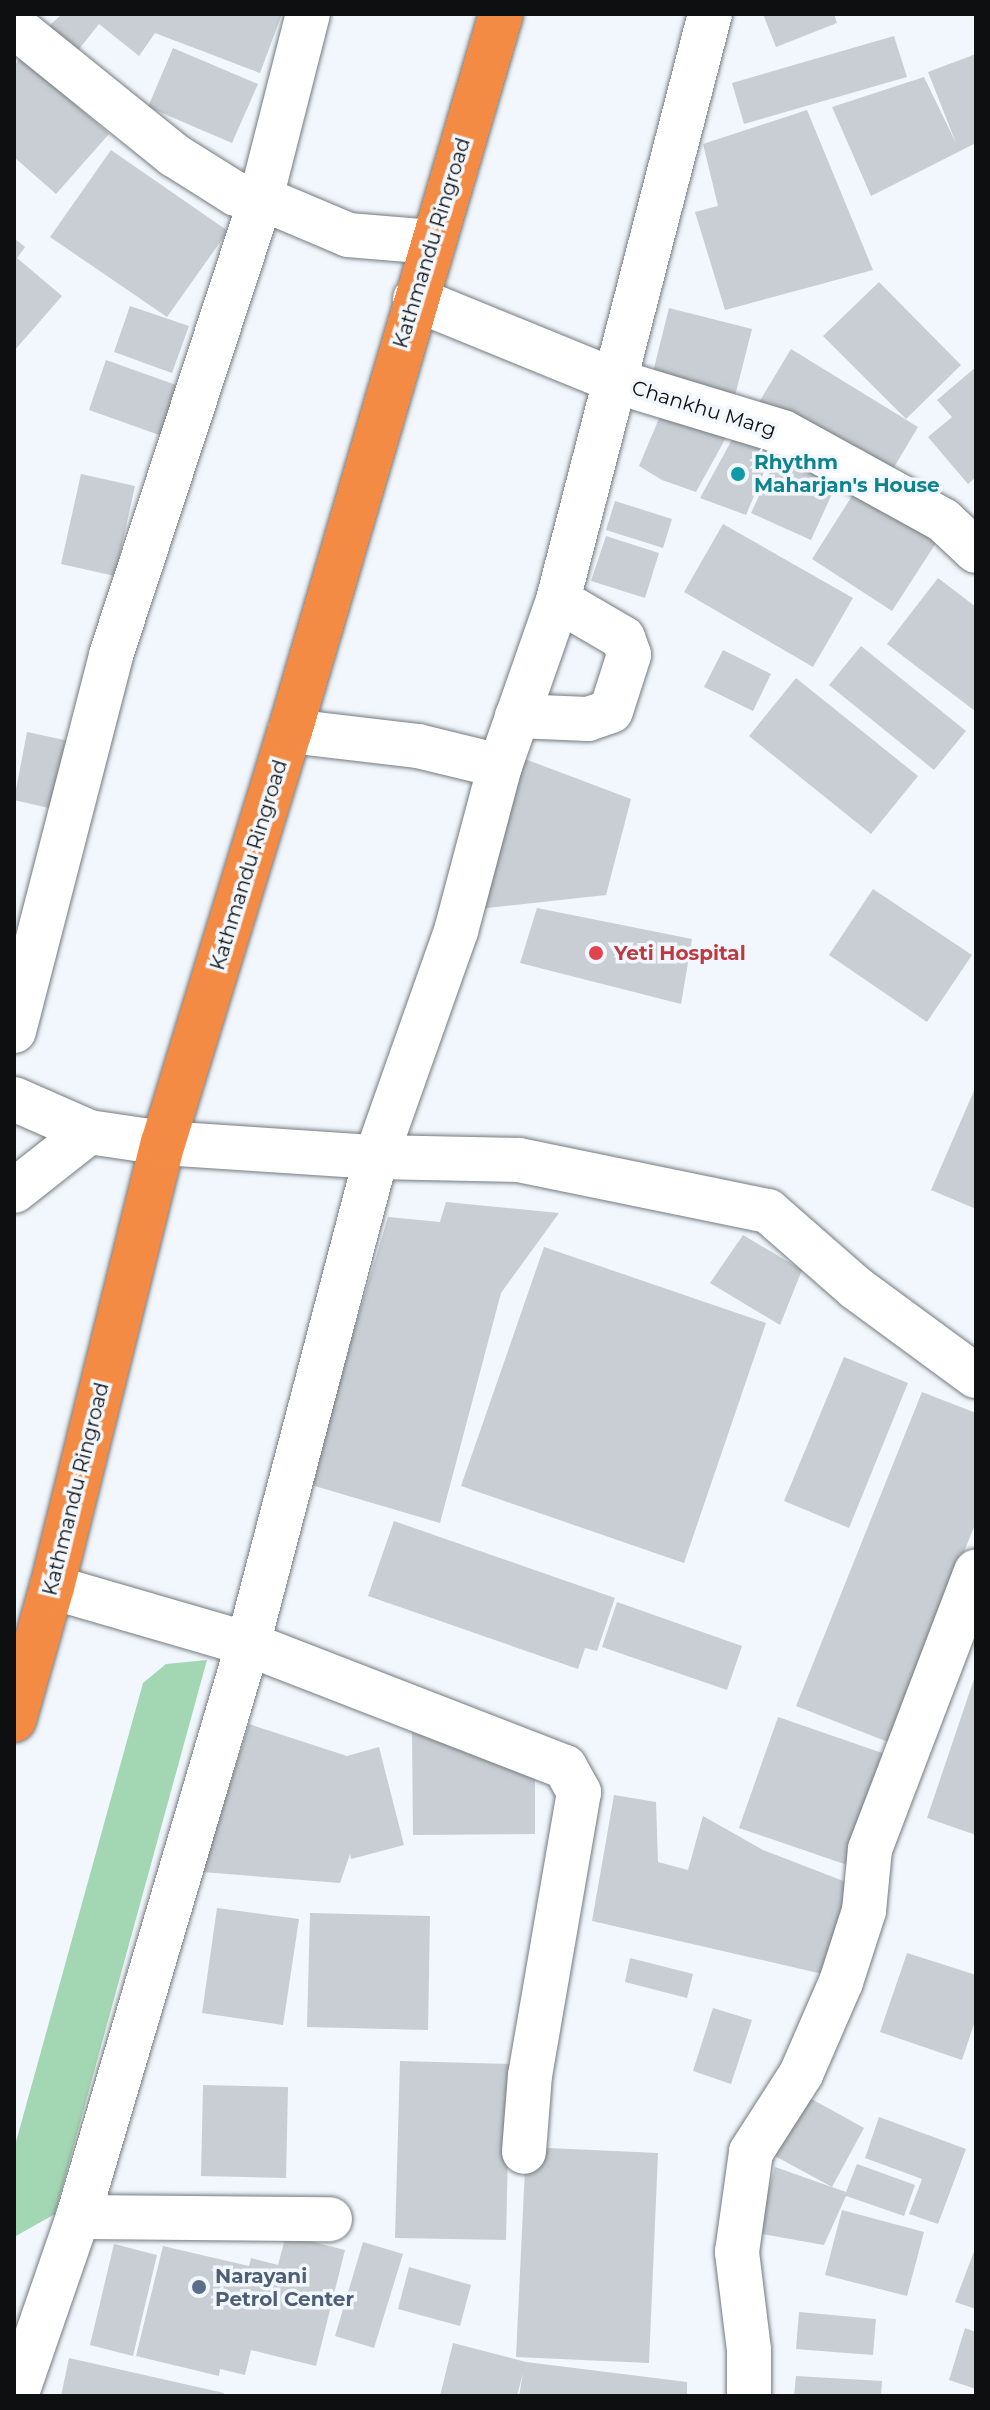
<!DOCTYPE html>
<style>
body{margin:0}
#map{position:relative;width:990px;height:2410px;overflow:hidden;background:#f1f7fc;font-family:Montserrat,sans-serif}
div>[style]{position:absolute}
.green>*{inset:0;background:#a3d6b2}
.building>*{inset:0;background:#c8ced3}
.roads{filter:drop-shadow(0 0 2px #757a7f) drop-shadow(0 0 2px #757a7f)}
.minor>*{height:44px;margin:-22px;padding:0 22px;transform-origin:22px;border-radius:22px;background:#fff}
.highway>*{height:44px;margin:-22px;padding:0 22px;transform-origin:22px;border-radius:22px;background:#f48b45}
.dots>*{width:22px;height:22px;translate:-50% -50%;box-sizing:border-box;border:4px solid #f1f7fc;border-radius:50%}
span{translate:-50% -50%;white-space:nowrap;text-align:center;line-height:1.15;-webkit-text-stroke:7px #f1f7fc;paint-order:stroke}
.street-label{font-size:20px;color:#0d0f11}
.culture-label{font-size:20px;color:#0d838f;font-weight:700}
.left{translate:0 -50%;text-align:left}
.health-label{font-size:20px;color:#be3a42;font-weight:700}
.service-label{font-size:20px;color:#4e5e75;font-weight:700}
.frame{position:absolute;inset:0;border:16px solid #0d0f11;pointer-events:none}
</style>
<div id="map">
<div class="green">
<div style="clip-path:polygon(207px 1660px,55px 2214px,14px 2237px,14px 2149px,143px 1683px,166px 1664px)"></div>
</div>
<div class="building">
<div style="clip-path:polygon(62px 14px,282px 14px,260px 73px,155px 33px,139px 56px,99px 24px,76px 53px,47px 28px)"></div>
<div style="clip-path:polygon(763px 14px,834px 14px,837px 23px,776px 47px)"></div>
<div style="clip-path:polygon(894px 36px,907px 77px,744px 124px,732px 83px)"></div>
<div style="clip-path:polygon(173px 48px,258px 84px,232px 143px,148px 107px)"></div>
<div style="clip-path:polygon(976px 54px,976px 143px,871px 196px,832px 107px,924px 77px,956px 143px,928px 72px)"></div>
<div style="clip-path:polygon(21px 57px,109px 134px,56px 194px,14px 157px,14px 66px)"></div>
<div style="clip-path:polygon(807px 110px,873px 270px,725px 310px,695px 212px,718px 206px,703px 144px)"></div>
<div style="clip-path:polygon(111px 150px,228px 231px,167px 317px,50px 237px)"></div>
<div style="clip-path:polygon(14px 238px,25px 247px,17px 258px,62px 296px,14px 351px)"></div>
<div style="clip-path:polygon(879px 282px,961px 365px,906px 419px,823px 336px)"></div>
<div style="clip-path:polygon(130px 306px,189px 326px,172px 373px,114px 352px)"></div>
<div style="clip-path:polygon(669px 308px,752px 329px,735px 396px,652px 376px)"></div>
<div style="clip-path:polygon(791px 349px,918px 427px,893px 469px,858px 447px,850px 460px,758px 404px)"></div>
<div style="clip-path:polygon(106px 360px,179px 386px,162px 436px,89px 410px)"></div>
<div style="clip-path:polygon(976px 367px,976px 477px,968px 484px,928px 437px,952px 417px,937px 400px)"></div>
<div style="clip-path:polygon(663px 409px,728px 434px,696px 492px,662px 480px,639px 466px)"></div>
<div style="clip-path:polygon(734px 436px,773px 451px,746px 515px,700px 498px)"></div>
<div style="clip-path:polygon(777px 457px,836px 485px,811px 540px,751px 513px)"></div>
<div style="clip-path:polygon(81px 474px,135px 486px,115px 576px,61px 564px)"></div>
<div style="clip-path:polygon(857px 488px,938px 540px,892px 611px,812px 559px)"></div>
<div style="clip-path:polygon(615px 501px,672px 519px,663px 548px,606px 530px)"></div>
<div style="clip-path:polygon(723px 524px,853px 598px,813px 667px,684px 592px)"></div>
<div style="clip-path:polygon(606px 536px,659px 553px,645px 598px,591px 581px)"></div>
<div style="clip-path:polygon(938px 578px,976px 607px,975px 711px,887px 644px)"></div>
<div style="clip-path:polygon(861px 646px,966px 731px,934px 770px,829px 685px)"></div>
<div style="clip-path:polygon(723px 650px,771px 674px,753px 711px,704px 687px)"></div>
<div style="clip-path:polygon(796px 678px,918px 776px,871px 834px,749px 736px)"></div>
<div style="clip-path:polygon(27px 732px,69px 741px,53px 809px,14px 800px)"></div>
<div style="clip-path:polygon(517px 756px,631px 799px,606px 895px,478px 909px)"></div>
<div style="clip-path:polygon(873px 889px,972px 955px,927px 1022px,829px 955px)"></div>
<div style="clip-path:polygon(537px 908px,692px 939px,681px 1004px,520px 963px)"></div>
<div style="clip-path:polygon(976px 1086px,976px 1209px,931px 1190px)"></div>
<div style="clip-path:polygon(446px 1202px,559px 1213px,501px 1293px,440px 1523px,308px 1484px,388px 1217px,440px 1222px)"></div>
<div style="clip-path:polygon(743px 1235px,802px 1270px,780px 1325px,710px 1283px)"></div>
<div style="clip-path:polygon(544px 1247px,766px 1323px,684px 1563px,461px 1486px)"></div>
<div style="clip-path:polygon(844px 1357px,908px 1383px,849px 1528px,784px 1501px)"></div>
<div style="clip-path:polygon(922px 1392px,976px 1413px,976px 1522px,888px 1742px,796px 1706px)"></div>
<div style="clip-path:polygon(394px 1521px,615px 1598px,597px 1651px,585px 1648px,578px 1669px,368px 1596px)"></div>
<div style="clip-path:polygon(617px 1602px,742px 1646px,727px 1690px,602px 1647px)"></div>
<div style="clip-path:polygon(975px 1676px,976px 1676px,976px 1835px,927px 1818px)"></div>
<div style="clip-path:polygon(778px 1717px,891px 1756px,853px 1867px,739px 1828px)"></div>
<div style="clip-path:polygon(249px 1724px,347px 1756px,379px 1747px,404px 1845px,351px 1859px,350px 1854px,340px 1883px,202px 1872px)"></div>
<div style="clip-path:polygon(412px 1732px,535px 1775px,535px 1834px,413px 1835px)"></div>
<div style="clip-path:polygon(614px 1795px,656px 1802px,658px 1862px,688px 1870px,703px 1816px,763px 1850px,859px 1887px,840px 1978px,592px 1921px)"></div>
<div style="clip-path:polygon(217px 1908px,299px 1919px,283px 2025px,202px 2013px)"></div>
<div style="clip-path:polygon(310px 1913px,430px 1916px,428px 2030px,307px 2027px)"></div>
<div style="clip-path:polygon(907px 1953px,976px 1975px,976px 2018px,962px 2060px,880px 2032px)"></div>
<div style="clip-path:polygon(630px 1958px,693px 1974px,687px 1998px,625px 1982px)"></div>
<div style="clip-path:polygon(713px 2008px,752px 2020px,731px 2084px,693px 2071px)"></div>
<div style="clip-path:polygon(400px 2061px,510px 2064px,506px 2240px,395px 2238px)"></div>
<div style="clip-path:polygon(203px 2085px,288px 2087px,286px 2178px,201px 2176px)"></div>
<div style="clip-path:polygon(808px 2097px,864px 2128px,832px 2187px,775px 2156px)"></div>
<div style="clip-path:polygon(879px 2117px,966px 2149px,938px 2224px,909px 2214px,922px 2179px,865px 2158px)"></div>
<div style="clip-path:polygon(526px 2147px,658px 2153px,649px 2363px,516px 2357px)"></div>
<div style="clip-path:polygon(857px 2164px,915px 2185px,904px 2216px,846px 2196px,824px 2245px,757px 2233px,775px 2167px,846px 2192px)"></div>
<div style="clip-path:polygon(842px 2210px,924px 2232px,907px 2296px,825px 2275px)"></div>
<div style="clip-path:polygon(286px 2235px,345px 2250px,316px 2366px,251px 2350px,245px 2375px,220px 2369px,219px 2376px,136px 2356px,163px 2246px,249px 2266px,251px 2258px,278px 2265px)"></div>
<div style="clip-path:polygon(363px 2242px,403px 2254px,374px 2348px,335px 2336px)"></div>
<div style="clip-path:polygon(114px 2244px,157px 2255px,133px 2356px,90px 2345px)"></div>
<div style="clip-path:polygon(976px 2246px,976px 2309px,955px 2302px)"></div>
<div style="clip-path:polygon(409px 2267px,471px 2285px,460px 2326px,398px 2309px)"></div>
<div style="clip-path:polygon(799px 2312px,876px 2319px,873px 2355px,796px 2349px)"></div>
<div style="clip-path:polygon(965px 2328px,976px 2332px,976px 2389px,949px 2380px)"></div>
<div style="clip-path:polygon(453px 2343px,526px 2362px,687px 2382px,687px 2396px,519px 2396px,523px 2373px,517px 2396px,440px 2396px)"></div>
<div style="clip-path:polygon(69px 2358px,224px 2393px,223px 2396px,61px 2396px)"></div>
<div style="clip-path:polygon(796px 2376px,882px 2381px,881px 2396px,794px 2396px)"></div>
</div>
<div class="roads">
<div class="minor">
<div style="left:14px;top:26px;width:206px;rotate:38.9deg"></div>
<div style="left:174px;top:155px;width:73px;rotate:32.2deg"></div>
<div style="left:236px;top:194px;width:25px;rotate:9deg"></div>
<div style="left:261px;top:198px;width:95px;rotate:23deg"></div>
<div style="left:348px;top:235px;width:85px;rotate:4.7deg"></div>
<div style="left:415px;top:299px;width:219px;rotate:22.2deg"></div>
<div style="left:618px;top:382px;width:172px;rotate:16.9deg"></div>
<div style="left:783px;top:432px;width:183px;rotate:28.8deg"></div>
<div style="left:943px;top:520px;width:45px;rotate:43.2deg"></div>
<div style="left:517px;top:716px;width:71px;rotate:2.4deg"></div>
<div style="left:588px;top:719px;width:24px;rotate:-19deg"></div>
<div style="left:611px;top:711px;width:59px;rotate:-72.2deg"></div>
<div style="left:629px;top:655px;width:18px;rotate:-109deg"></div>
<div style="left:623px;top:638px;width:75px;rotate:-149.7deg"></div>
<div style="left:500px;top:766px;width:176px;rotate:-70.7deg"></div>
<div style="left:558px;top:600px;width:605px;rotate:-75.46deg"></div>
<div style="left:14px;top:1031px;width:388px;rotate:-75.5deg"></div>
<div style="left:111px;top:655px;width:481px;rotate:-71.8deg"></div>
<div style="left:261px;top:198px;width:190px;rotate:-75.7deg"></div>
<div style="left:14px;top:1099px;width:82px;rotate:23.7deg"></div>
<div style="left:89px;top:1132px;width:75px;rotate:8.5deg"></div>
<div style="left:163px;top:1143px;width:213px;rotate:3.8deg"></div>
<div style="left:376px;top:1157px;width:143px;rotate:1.2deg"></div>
<div style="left:519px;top:1160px;width:254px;rotate:11.6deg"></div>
<div style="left:768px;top:1211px;width:117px;rotate:41.2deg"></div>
<div style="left:856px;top:1288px;width:149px;rotate:36.3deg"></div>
<div style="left:14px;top:1191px;width:95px;rotate:-38.2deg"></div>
<div style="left:52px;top:1587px;width:204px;rotate:16.2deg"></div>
<div style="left:248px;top:1644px;width:340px;rotate:21.2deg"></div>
<div style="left:565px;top:1767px;width:29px;rotate:61deg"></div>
<div style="left:579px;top:1792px;width:287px;rotate:99.8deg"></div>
<div style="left:530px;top:2075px;width:77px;rotate:94.5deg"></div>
<div style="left:78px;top:2217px;width:252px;rotate:0.5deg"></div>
<div style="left:16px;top:2396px;width:189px;rotate:-70.9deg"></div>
<div style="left:78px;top:2217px;width:598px;rotate:-73.48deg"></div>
<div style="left:248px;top:1644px;width:504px;rotate:-75.27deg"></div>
<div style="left:376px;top:1157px;width:240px;rotate:-70.5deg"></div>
<div style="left:456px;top:931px;width:171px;rotate:-75.1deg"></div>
<div style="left:500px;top:766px;width:84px;rotate:-166.3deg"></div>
<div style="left:418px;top:746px;width:129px;rotate:-173.3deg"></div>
<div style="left:749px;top:2396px;width:46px;rotate:-90deg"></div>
<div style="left:749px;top:2350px;width:99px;rotate:-97deg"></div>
<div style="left:737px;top:2252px;width:101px;rotate:-82deg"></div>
<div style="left:751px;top:2152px;width:93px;rotate:-57.3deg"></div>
<div style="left:801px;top:2074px;width:100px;rotate:-66.5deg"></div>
<div style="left:841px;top:1982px;width:75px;rotate:-72.1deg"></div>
<div style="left:864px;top:1911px;width:62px;rotate:-84.5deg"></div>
<div style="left:870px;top:1849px;width:297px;rotate:-69.1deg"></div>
</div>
<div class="highway">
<div style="left:14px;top:1720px;width:138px;rotate:-74.1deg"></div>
<div style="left:52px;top:1587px;width:458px;rotate:-76deg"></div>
<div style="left:163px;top:1143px;width:431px;rotate:-72.9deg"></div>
<div style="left:290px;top:731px;width:747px;rotate:-73.6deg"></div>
</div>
</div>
<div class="dots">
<div style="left:738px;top:474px;background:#0f9aa8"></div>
<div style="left:596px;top:953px;background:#e0444e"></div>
<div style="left:199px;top:2287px;background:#5c6f8a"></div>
</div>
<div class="street-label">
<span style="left:432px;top:243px;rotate:-73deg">Kathmandu Ringroad</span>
<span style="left:704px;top:409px;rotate:17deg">Chankhu Marg</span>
<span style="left:249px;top:865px;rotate:-73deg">Kathmandu Ringroad</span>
<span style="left:76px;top:1489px;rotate:-76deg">Kathmandu Ringroad</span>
</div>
<div class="culture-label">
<span class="left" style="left:754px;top:474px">Rhythm<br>Maharjan's House</span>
</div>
<div class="health-label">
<span class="left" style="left:614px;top:953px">Yeti Hospital</span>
</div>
<div class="service-label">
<span class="left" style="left:215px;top:2288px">Narayani<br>Petrol Center</span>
</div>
<div class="frame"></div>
</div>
